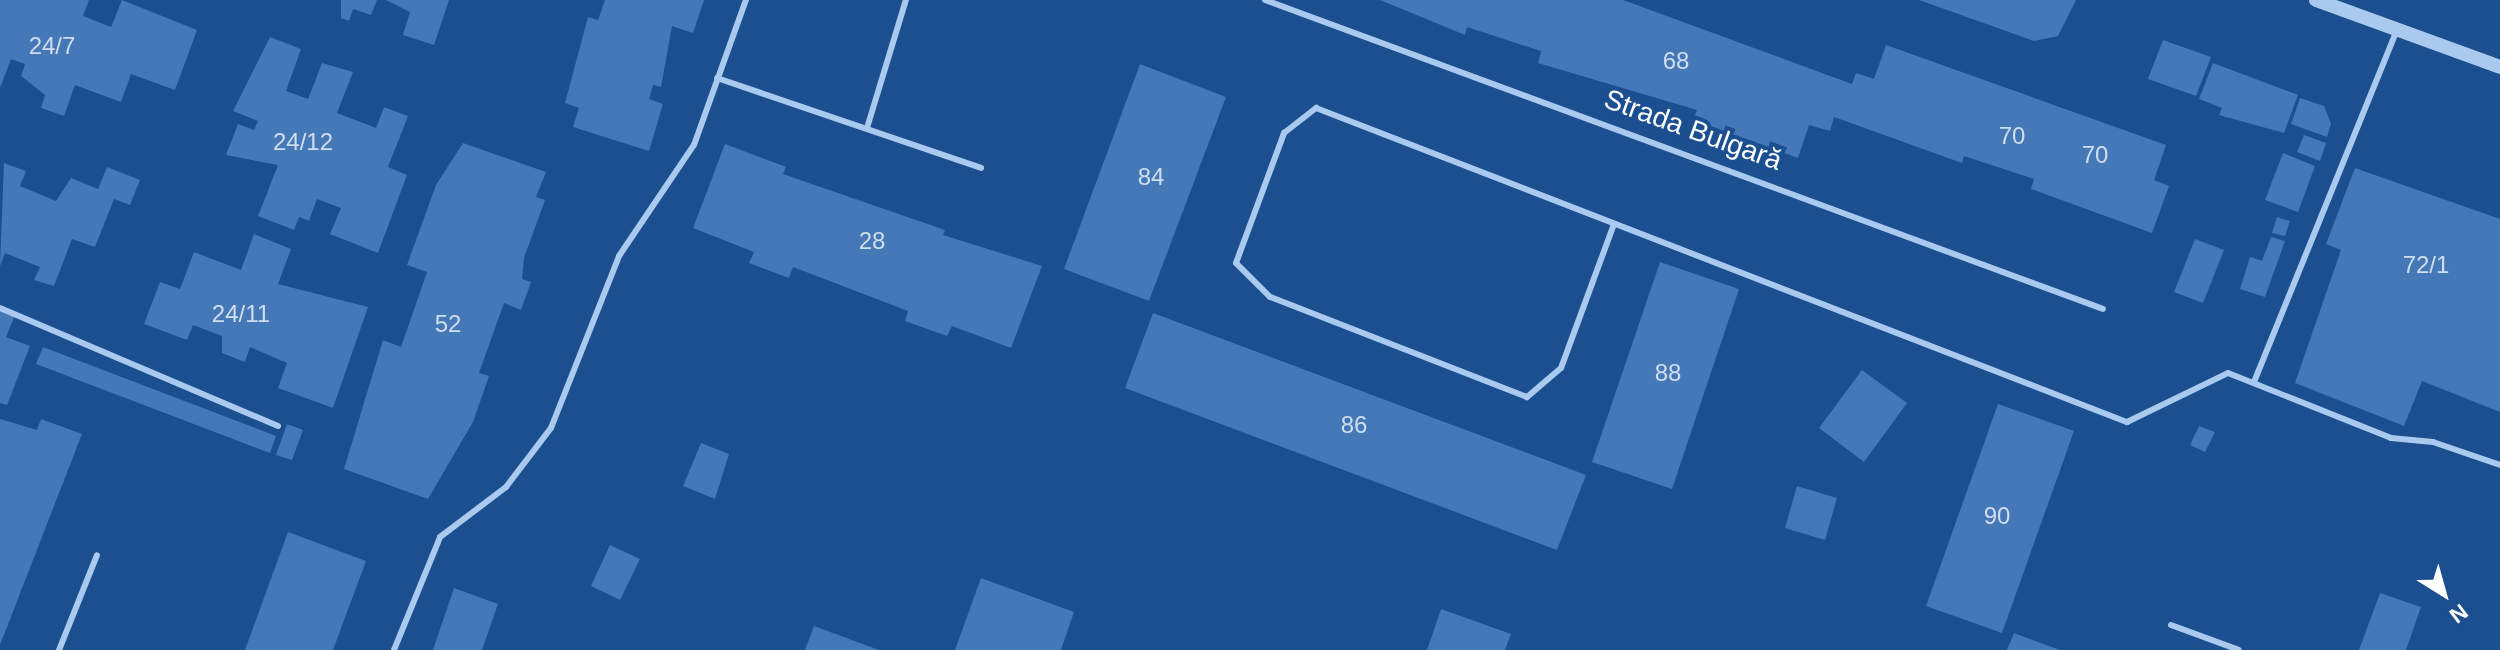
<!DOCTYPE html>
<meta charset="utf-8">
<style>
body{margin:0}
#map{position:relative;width:2500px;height:650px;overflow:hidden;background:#1b4f8f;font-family:Helvetica,sans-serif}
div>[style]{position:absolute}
.building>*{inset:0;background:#4478b7}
.service>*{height:6px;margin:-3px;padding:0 3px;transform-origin:3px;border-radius:3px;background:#a9c9ee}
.tertiary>*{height:14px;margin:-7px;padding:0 7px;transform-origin:7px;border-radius:7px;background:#a9c9ee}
span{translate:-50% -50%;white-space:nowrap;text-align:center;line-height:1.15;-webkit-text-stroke:8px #1b4f8f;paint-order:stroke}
.number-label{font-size:24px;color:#d0dded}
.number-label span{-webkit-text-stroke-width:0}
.street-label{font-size:28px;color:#fff}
.north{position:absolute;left:2404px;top:554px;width:80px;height:80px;-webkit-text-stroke:6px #1b4f8f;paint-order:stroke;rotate:143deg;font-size:22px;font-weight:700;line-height:32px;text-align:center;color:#fff}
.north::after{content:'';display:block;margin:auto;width:28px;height:36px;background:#fff;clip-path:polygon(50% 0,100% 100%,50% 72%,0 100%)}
</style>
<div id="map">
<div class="building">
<div style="clip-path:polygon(0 0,89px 0,83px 16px,111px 27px,122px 0,197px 30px,175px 90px,131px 74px,121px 102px,75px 85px,64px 116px,41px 108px,45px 95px,21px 76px,25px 64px,11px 59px,0 88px)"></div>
<div style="clip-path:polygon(341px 0,377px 0,371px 15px,353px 9px,349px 21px,341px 18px)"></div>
<div style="clip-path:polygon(386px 0,449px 0,434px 45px,403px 35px,410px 12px)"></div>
<div style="clip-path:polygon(605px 0,704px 0,693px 33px,672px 26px,661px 87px,653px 85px,649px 99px,663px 104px,649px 151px,573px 127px,579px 108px,565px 103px,588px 17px,598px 20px)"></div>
<div style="clip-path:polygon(1380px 0,1623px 0,1852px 84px,1856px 73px,1874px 79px,1886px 45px,2166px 145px,2154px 180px,2169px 186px,2152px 233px,2031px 189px,2034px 179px,1964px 156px,1962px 163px,1834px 117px,1830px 131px,1809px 125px,1798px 158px,1693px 120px,1697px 110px,1538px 63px,1541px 51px,1467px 27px,1465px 35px)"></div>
<div style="clip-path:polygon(1919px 0,2076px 0,2058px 36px,2034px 41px)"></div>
<div style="clip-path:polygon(270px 37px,301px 49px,286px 91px,308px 99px,322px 63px,353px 72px,337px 113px,376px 128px,384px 107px,408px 116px,388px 167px,407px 175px,378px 253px,330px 234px,341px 208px,317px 199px,309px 221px,299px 217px,294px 230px,258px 216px,278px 165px,226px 155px,238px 124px,254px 130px,258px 121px,233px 111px)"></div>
<div style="clip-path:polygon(2163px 40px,2211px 57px,2196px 96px,2148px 79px)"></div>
<div style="clip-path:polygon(2213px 63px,2298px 95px,2284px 133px,2219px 115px,2222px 108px,2199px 99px)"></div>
<div style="clip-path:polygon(1140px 64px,1226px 97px,1149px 301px,1064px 269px)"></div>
<div style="clip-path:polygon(2300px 98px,2324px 106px,2331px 124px,2327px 137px,2291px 124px)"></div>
<div style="clip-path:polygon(2304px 135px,2326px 143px,2320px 161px,2297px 152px)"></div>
<div style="clip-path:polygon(463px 143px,546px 172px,536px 197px,545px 200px,524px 258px,522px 279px,531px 282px,521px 310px,504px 303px,479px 373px,489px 376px,473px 422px,428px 499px,344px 469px,383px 340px,401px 347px,427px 272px,407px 265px,436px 185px)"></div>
<div style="clip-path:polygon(725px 144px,786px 167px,783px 174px,945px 230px,943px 235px,1042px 266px,1011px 348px,952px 326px,947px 336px,905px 321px,908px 311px,793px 267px,789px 278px,749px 263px,754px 252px,693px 228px)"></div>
<div style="clip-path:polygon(2283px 153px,2315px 166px,2298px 212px,2265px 200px)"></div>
<div style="clip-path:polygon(4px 163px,26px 171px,20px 186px,56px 201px,71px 178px,98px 189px,107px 167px,140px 180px,130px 205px,114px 199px,95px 247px,72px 239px,54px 286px,34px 280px,40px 267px,5px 253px,0 266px)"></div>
<div style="clip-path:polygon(2355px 168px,2500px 219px,2500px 412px,2422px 381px,2404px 426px,2295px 383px,2341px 250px,2326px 244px)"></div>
<div style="clip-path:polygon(2277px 217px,2290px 221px,2285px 236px,2272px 233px)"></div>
<div style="clip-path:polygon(254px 234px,291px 249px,278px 284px,368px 307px,333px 408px,278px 388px,287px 363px,250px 347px,245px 362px,222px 353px,222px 336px,193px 325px,187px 340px,144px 324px,160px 282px,180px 289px,194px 252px,241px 270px)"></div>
<div style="clip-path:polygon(2271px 237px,2285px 241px,2265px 297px,2240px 289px,2250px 257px,2262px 261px)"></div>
<div style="clip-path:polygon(2195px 239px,2224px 250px,2203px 303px,2174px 292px)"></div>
<div style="clip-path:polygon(1660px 262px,1739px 289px,1672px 489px,1592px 462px)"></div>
<div style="clip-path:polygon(0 309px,15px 315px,6px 337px,30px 346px,7px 405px,0 403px)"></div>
<div style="clip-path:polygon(1153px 313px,1586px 475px,1557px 550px,1125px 388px)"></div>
<div style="clip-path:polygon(43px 347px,276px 436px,270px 453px,36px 364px)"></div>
<div style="clip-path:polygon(1862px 370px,1907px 403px,1864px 462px,1819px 428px)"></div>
<div style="clip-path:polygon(1998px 404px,2074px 431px,2002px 633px,1926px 606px)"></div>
<div style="clip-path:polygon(0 419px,37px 430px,41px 419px,82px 434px,0 645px)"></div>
<div style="clip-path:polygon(287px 424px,303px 430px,292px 460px,276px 455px)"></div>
<div style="clip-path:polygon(2199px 426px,2215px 432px,2205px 452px,2190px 445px)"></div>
<div style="clip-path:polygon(701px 443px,729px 454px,715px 499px,683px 486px)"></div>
<div style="clip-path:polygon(1797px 486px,1837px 498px,1825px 540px,1785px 528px)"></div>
<div style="clip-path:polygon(288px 532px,366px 561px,333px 650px,245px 650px)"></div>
<div style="clip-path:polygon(610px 545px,640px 559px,620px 600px,591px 586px)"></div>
<div style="clip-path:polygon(981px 578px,1074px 612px,1061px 650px,955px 650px)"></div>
<div style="clip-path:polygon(454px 588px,498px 604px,482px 650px,433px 650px)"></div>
<div style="clip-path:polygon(2380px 593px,2421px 607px,2406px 650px,2359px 650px)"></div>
<div style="clip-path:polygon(1441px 609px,1511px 634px,1505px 650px,1427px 650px)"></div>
<div style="clip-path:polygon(814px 626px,879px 650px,805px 650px)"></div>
<div style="clip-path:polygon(2014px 633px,2060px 650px,2007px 650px)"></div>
</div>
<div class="service">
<div style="left:1265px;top:0;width:893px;rotate:20.24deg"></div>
<div style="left:717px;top:78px;width:279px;rotate:18.8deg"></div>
<div style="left:867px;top:128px;width:134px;rotate:-73.1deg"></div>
<div style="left:1614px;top:224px;width:153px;rotate:110.2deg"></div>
<div style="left:1561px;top:368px;width:45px;rotate:139.5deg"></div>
<div style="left:1527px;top:397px;width:276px;rotate:-158.7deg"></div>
<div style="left:1270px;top:297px;width:48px;rotate:-135deg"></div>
<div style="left:1236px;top:263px;width:139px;rotate:-69.7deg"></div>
<div style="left:1284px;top:133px;width:41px;rotate:-38deg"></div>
<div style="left:1316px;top:108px;width:870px;rotate:21.17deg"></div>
<div style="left:2127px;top:422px;width:112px;rotate:-25.9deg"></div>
<div style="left:2228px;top:373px;width:175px;rotate:21.7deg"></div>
<div style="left:2391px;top:438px;width:42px;rotate:5.4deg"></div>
<div style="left:2433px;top:442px;width:71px;rotate:18.9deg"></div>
<div style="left:0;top:308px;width:302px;rotate:23deg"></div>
<div style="left:2254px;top:382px;width:380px;rotate:-67.9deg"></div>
<div style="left:2171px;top:625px;width:72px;rotate:20.2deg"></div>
<div style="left:59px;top:650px;width:102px;rotate:-68.2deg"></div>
<div style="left:394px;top:650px;width:122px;rotate:-67.8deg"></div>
<div style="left:440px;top:537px;width:83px;rotate:-37.1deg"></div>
<div style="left:506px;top:487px;width:74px;rotate:-52.7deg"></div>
<div style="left:551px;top:428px;width:185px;rotate:-68.4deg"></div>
<div style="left:619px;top:256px;width:134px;rotate:-56deg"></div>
<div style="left:694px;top:145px;width:154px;rotate:-70.3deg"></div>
</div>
<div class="tertiary">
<div style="left:2316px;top:0;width:196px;rotate:20deg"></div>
</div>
<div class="number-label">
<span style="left:52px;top:46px">24/7</span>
<span style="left:1676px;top:61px">68</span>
<span style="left:2012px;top:136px">70</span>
<span style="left:303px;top:142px">24/12</span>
<span style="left:2095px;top:155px">70</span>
<span style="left:1151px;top:177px">84</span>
<span style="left:872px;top:241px">28</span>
<span style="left:2426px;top:265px">72/1</span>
<span style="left:241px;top:314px">24/11</span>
<span style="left:448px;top:324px">52</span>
<span style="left:1668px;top:373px">88</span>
<span style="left:1354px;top:425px">86</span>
<span style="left:1997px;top:516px">90</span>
</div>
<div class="street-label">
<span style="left:1693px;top:130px;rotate:20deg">Strada Bulgară</span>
</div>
<div class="north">N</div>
</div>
